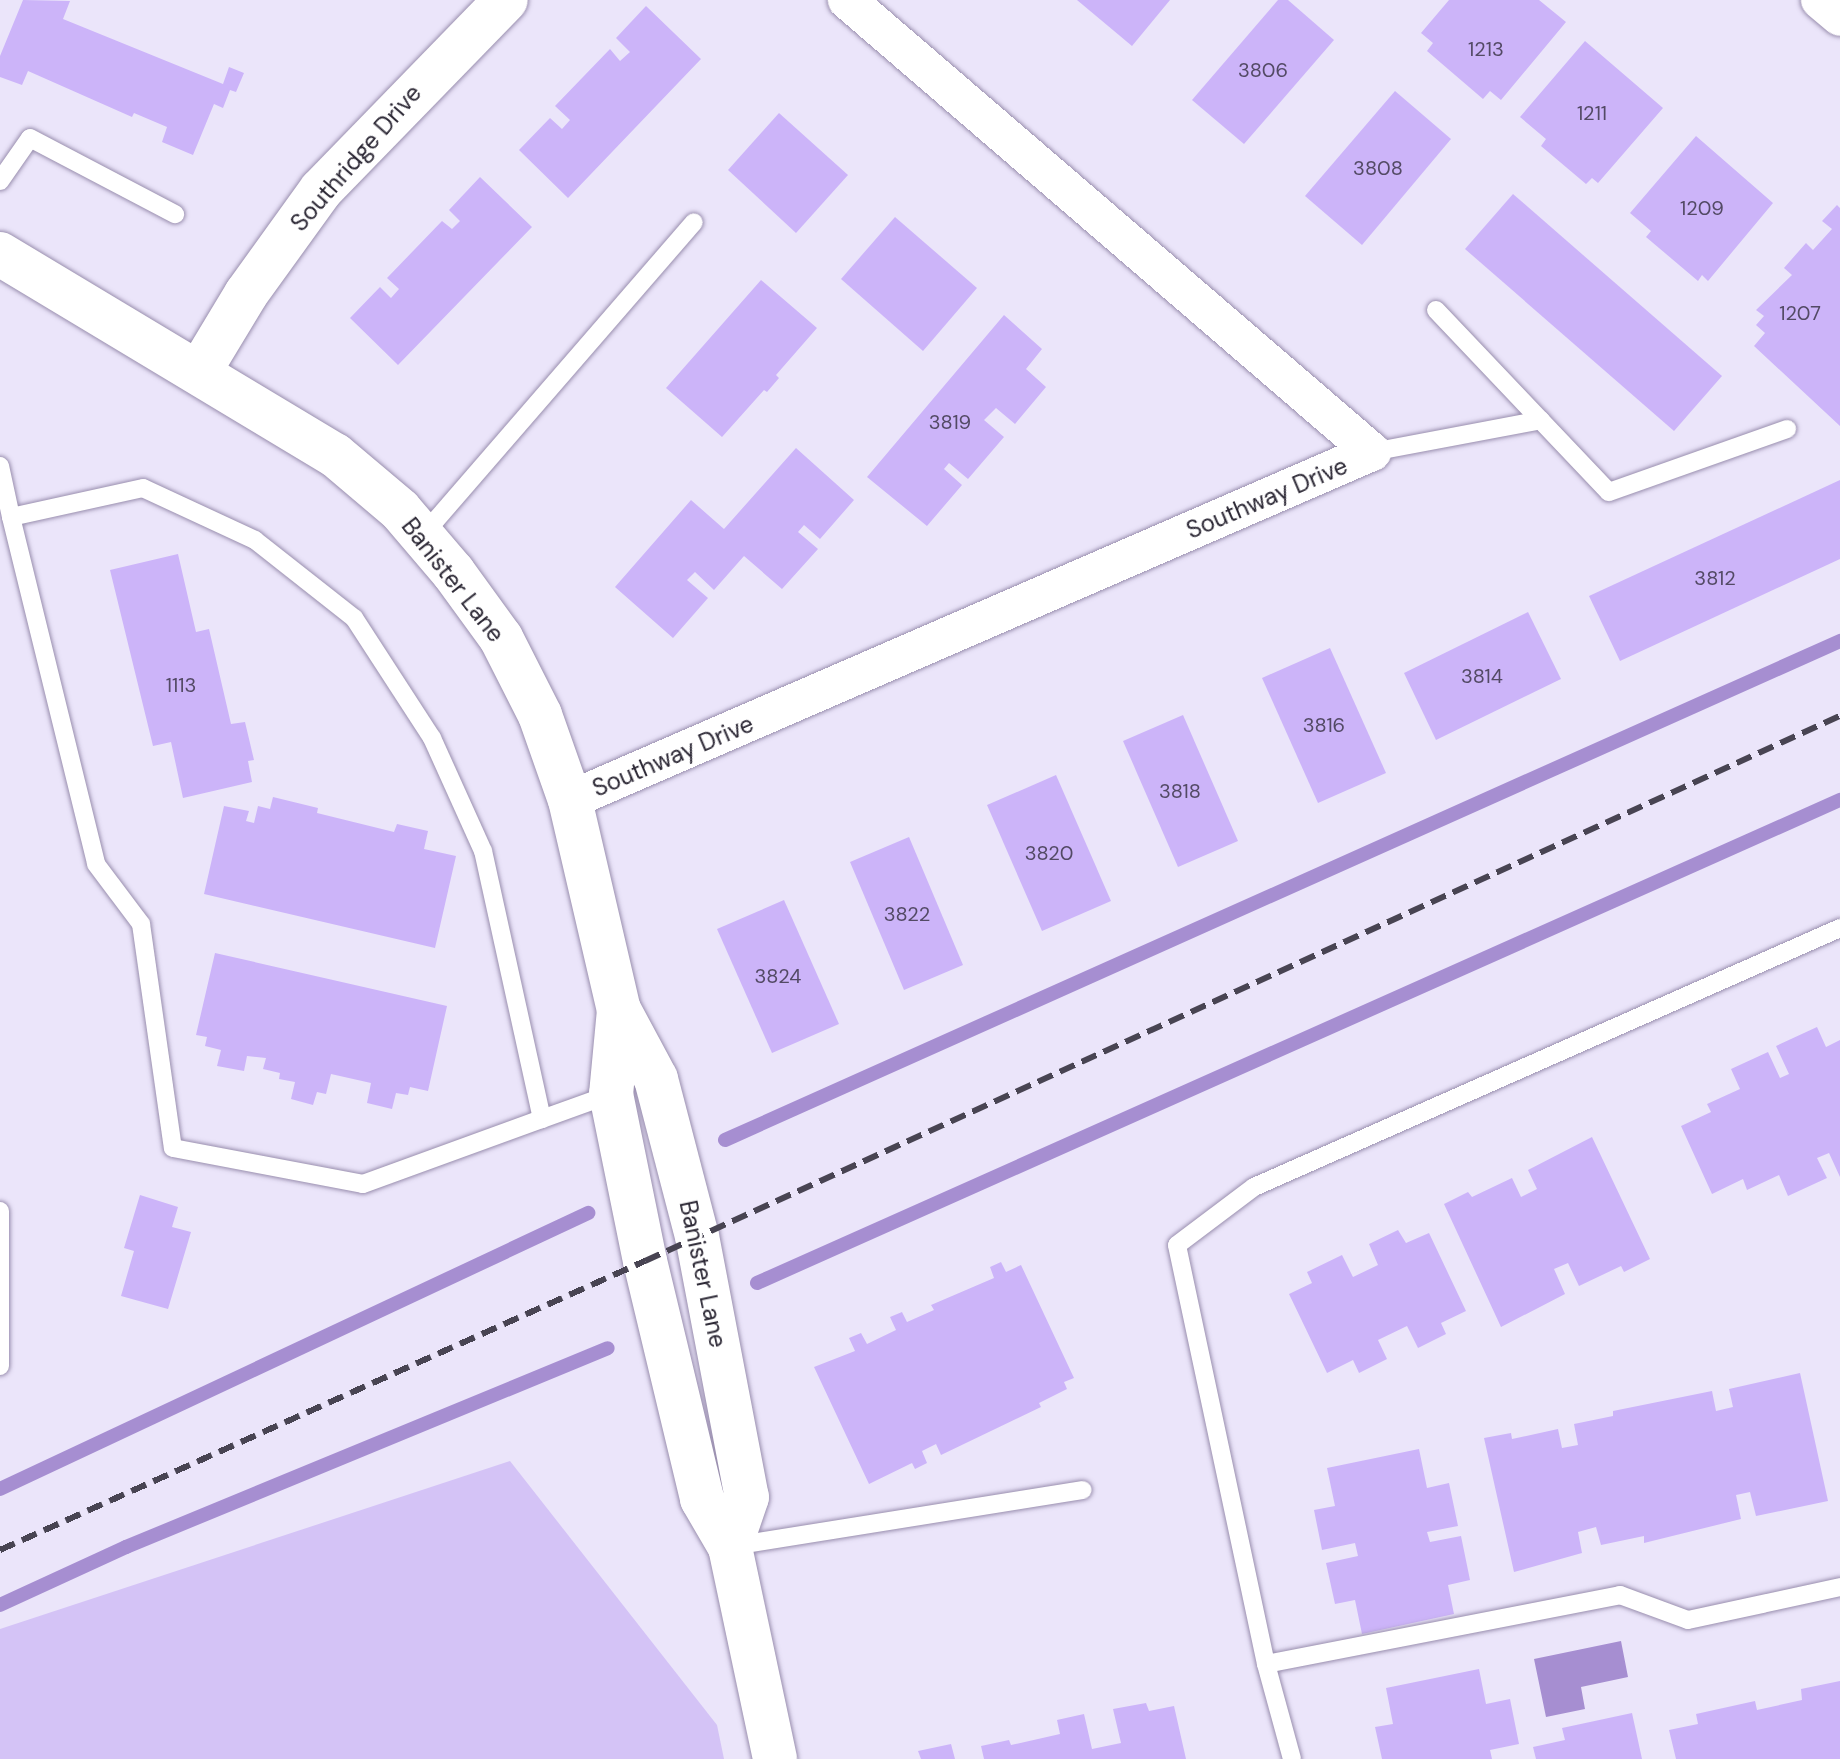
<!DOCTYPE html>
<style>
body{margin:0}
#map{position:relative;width:1840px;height:1759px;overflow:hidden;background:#ebe5fa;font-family:"DM Sans",sans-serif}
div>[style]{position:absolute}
.green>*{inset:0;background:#d4c3f6}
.water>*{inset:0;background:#a68ed1}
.stream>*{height:14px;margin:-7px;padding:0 7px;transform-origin:7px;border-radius:7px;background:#a68ed1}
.building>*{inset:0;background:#ccb4f9}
.roads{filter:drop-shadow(0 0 2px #998eae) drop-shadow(0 0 2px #998eae)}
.lane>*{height:18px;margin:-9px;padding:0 9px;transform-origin:9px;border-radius:9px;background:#fff}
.street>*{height:38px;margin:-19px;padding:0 19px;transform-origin:19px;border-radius:19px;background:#fff}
.secondary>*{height:44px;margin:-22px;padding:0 22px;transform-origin:22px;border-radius:22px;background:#fff}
.rail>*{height:6px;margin-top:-3px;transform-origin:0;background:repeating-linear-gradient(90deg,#484452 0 16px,transparent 0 24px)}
span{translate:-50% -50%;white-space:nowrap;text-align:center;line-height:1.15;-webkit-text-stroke:6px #fff;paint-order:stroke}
.number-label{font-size:20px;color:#534a65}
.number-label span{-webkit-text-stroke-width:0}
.street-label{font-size:24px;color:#2b2734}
</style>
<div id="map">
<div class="green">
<div style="clip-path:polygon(510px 1461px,717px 1725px,724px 1759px,0 1759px,0 1629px)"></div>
</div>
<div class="water">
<div style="clip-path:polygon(1621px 1641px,1628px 1677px,1581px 1687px,1585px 1709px,1546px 1717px,1534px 1659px)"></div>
</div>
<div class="stream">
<div style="left:725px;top:1140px;width:1222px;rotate:-24.11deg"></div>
<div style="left:757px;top:1283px;width:1186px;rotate:-24.04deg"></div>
<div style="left:0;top:1489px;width:650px;rotate:-25.14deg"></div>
<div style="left:0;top:1605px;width:139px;rotate:-24.7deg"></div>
<div style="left:126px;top:1547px;width:521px;rotate:-22.43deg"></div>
</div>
<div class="building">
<div style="clip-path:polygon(23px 0,70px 1px,63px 19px,223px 84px,229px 67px,244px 73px,236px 92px,230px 90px,223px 108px,214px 104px,193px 155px,162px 142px,167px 127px,134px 113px,132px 117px,28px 71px,22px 85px,0 77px,0 56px)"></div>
<div style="clip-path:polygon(1077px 0,1170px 0,1132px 46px)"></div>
<div style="clip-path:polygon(1278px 0,1288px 0,1334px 40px,1244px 144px,1192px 100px)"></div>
<div style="clip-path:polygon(1449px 0,1539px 0,1566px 22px,1501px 100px,1490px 91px,1483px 99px,1427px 51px,1433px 43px,1421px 33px)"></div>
<div style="clip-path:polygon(646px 6px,701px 59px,568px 198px,519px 150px,550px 118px,562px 129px,570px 120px,555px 106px,610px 49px,620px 61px,630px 52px,616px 38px)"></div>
<div style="clip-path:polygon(1585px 41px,1663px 108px,1598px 183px,1592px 178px,1586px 184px,1541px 146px,1546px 139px,1520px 117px)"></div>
<div style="clip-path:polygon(1395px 91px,1451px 139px,1362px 245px,1305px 196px)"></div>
<div style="clip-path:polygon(779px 113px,848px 175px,796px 233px,728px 170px)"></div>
<div style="clip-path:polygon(1696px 136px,1773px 203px,1708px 281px,1702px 275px,1698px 281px,1646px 237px,1651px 231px,1630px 213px)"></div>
<div style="clip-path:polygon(480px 177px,532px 227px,398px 365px,350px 318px,380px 287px,391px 298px,399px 289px,387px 278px,442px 221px,452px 229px,460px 221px,449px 210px)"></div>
<div style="clip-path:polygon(1513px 194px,1722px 376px,1674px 431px,1465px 249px)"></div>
<div style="clip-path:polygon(1837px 205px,1840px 208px,1840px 426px,1754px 346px,1765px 333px,1756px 325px,1764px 316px,1756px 310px,1792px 275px,1784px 268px,1806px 243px,1813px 250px,1832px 229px,1822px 221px)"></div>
<div style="clip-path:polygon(895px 217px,977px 288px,923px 351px,841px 279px)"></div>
<div style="clip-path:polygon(761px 280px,817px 328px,776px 375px,779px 378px,767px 392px,764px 390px,722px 437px,666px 388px)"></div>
<div style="clip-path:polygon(1004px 315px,1042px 349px,1026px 369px,1046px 387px,1015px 424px,996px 408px,984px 420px,1004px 437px,968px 479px,949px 463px,944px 469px,962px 485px,927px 526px,867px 477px)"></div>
<div style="clip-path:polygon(796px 448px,854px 500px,820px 539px,804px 525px,798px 532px,818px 549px,782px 589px,744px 556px,714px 590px,695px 572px,687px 580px,708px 598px,673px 638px,615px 587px,691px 500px,724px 529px)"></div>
<div style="clip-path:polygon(1840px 480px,1840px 559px,1620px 661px,1589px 596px)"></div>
<div style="clip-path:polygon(178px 554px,196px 632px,209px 629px,231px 724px,245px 722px,254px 760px,248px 761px,252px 782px,183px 798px,171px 742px,153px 746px,110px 570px)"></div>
<div style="clip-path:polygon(1528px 612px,1561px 679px,1436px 740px,1404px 673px)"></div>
<div style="clip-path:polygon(1330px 648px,1386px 773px,1318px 803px,1262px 678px)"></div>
<div style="clip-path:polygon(1183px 715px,1238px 841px,1178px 867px,1123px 741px)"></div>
<div style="clip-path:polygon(1056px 775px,1111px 901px,1042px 931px,987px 805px)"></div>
<div style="clip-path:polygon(273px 797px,318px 808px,317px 813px,394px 832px,397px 824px,428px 831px,424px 849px,456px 856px,435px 948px,204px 894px,224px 806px,249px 811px,246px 821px,254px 823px,258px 806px,270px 809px)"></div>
<div style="clip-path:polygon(909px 837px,963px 965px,904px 990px,850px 862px)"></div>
<div style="clip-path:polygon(784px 900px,839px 1024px,772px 1053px,717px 929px)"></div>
<div style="clip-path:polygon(215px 953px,447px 1006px,428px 1091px,410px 1087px,408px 1095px,396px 1093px,392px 1109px,367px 1103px,371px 1083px,331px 1074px,326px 1094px,317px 1092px,313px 1105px,291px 1099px,295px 1082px,279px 1079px,280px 1073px,263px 1069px,266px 1058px,247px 1056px,244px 1071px,217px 1066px,221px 1050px,205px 1046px,207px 1037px,196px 1035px)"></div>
<div style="clip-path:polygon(1817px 1027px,1826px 1047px,1840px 1040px,1840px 1177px,1829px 1153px,1817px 1158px,1827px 1178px,1788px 1196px,1779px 1175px,1747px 1190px,1743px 1179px,1712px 1194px,1681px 1126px,1711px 1112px,1707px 1104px,1740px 1089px,1731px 1069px,1768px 1052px,1780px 1078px,1789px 1074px,1776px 1046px)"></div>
<div style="clip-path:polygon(1592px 1137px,1650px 1259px,1624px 1272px,1621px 1266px,1579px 1286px,1568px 1263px,1554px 1269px,1565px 1294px,1501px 1327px,1444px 1204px,1468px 1192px,1472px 1197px,1512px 1178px,1521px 1197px,1537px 1189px,1528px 1170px)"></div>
<div style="clip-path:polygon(140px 1195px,178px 1207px,172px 1227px,191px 1232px,168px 1309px,121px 1296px,134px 1251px,124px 1248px)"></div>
<div style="clip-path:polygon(1398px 1230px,1406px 1243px,1429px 1233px,1466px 1311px,1441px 1323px,1446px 1334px,1418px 1348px,1407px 1326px,1378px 1340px,1387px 1359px,1359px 1373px,1353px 1360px,1327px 1373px,1289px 1294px,1312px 1283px,1307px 1272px,1342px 1255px,1353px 1277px,1378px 1265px,1369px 1244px)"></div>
<div style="clip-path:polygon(1001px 1262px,1006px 1272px,1021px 1265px,1074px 1378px,1064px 1382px,1067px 1389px,1039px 1403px,1041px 1407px,941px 1455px,936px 1444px,922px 1451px,927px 1463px,915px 1469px,912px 1463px,869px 1484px,814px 1367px,855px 1351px,849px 1338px,861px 1333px,867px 1344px,896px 1330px,890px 1317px,902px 1312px,907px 1322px,934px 1310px,931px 1305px,994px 1278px,990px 1267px)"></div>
<div style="clip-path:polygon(1800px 1373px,1828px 1501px,1756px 1516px,1750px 1492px,1736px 1495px,1741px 1519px,1644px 1543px,1644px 1536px,1601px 1545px,1596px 1527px,1578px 1532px,1582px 1553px,1514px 1572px,1484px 1438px,1511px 1433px,1512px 1439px,1558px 1429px,1562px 1448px,1578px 1445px,1574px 1424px,1613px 1416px,1613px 1411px,1712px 1391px,1716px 1411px,1733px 1407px,1729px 1389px)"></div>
<div style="clip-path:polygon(1419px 1449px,1427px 1488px,1449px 1483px,1458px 1526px,1427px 1532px,1430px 1542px,1461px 1536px,1470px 1580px,1448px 1585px,1454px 1614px,1362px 1634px,1355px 1600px,1335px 1604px,1326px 1563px,1358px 1556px,1355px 1543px,1322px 1550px,1314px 1510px,1335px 1506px,1327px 1468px)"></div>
<div style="clip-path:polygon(1479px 1669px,1486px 1704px,1510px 1699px,1519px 1744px,1490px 1750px,1492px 1759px,1382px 1759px,1375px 1727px,1393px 1724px,1386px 1688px)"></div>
<div style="clip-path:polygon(1840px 1681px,1840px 1759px,1676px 1759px,1669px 1730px,1698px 1724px,1696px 1714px,1755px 1701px,1757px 1710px,1802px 1700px,1801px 1689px)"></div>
<div style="clip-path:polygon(1146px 1703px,1149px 1711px,1174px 1706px,1186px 1759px,984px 1759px,981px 1746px,1009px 1740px,1011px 1745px,1060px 1734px,1057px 1720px,1084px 1714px,1092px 1749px,1121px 1743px,1113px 1709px)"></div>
<div style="clip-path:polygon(1632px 1713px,1642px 1759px,1536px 1759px,1533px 1747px,1565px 1740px,1562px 1728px)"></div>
<div style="clip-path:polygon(951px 1744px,955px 1759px,921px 1759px,918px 1751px)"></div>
</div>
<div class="roads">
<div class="lane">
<div style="left:0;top:181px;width:52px;rotate:-55.1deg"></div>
<div style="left:30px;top:138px;width:164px;rotate:27.7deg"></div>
<div style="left:1436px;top:310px;width:251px;rotate:46.5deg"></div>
<div style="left:1609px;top:492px;width:189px;rotate:-19.5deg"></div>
<div style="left:1372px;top:452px;width:172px;rotate:-10.7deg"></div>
<div style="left:0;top:466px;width:52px;rotate:77.8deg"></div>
<div style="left:11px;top:517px;width:357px;rotate:76.2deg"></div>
<div style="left:96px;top:864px;width:75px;rotate:53.1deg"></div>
<div style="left:141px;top:924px;width:226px;rotate:81.9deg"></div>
<div style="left:173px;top:1148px;width:193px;rotate:10.7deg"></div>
<div style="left:363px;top:1184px;width:190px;rotate:-20deg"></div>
<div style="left:542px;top:1119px;width:274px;rotate:-102.4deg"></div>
<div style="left:483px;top:851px;width:124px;rotate:-114.3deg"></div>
<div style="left:432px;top:738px;width:143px;rotate:-123deg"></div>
<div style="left:354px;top:618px;width:126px;rotate:-141.8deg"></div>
<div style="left:255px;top:540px;width:123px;rotate:-155.1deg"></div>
<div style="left:143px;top:488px;width:135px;rotate:167.6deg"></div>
<div style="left:422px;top:536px;width:415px;rotate:-49.1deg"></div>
<div style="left:542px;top:1119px;width:73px;rotate:-19.9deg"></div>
<div style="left:0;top:1211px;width:155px;rotate:90deg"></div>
<div style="left:733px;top:1546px;width:354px;rotate:-9.1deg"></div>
<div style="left:1266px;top:1664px;width:361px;rotate:-11deg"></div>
<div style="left:1620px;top:1595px;width:72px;rotate:20.2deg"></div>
<div style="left:1688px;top:1620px;width:156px;rotate:-12.2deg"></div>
<div style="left:1292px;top:1759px;width:98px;rotate:-105.3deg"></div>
<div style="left:1266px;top:1664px;width:428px;rotate:-102deg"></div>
<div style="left:1177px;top:1245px;width:96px;rotate:-37deg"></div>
<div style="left:1254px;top:1187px;width:641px;rotate:-23.84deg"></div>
</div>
<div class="street">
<div style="left:1820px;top:0;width:26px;rotate:40deg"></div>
<div style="left:570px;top:800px;width:874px;rotate:-23.46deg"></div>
<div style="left:1372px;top:452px;width:693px;rotate:-139.27deg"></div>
</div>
<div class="secondary">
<div style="left:0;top:254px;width:391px;rotate:31deg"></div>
<div style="left:335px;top:455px;width:85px;rotate:40.2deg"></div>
<div style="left:400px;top:510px;width:82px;rotate:49.5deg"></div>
<div style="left:453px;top:572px;width:82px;rotate:54deg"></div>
<div style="left:501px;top:638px;width:86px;rotate:63.1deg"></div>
<div style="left:540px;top:715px;width:90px;rotate:70.6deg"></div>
<div style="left:570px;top:800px;width:216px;rotate:76.9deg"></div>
<div style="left:619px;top:1010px;width:78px;rotate:61.8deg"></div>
<div style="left:656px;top:1079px;width:162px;rotate:75.4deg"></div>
<div style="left:697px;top:1236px;width:266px;rotate:79.2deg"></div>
<div style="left:747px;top:1497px;width:53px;rotate:108.8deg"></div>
<div style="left:199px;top:372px;width:91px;rotate:-58.9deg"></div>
<div style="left:246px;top:294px;width:128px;rotate:-54.2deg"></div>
<div style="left:321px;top:190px;width:265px;rotate:-45.8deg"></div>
<div style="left:619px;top:1010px;width:84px;rotate:95.4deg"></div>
<div style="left:611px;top:1094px;width:170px;rotate:78.5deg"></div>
<div style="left:645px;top:1261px;width:245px;rotate:76.5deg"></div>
<div style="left:702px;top:1499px;width:56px;rotate:59.7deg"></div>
<div style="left:730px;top:1547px;width:217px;rotate:78deg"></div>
</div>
</div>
<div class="rail">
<div style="left:0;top:1550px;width:707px;rotate:-24.14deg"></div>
<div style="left:645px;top:1261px;width:1313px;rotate:-24.52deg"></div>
</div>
<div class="number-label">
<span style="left:1486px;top:49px">1213</span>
<span style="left:1263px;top:70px">3806</span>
<span style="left:1592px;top:113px">1211</span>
<span style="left:1378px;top:168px">3808</span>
<span style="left:1702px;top:208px">1209</span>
<span style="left:1800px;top:313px">1207</span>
<span style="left:950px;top:422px">3819</span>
<span style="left:1715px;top:578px">3812</span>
<span style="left:1482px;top:676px">3814</span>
<span style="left:181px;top:685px">1113</span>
<span style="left:1324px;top:725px">3816</span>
<span style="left:1180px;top:791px">3818</span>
<span style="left:1049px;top:853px">3820</span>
<span style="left:907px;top:914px">3822</span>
<span style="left:778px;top:976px">3824</span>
</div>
<div class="street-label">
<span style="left:356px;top:158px;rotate:-49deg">Southridge Drive</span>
<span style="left:1267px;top:498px;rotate:-23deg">Southway Drive</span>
<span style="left:453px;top:580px;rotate:52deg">Banister Lane</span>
<span style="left:673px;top:756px;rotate:-23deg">Southway Drive</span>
<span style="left:703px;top:1274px;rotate:78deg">Banister Lane</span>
</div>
</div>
